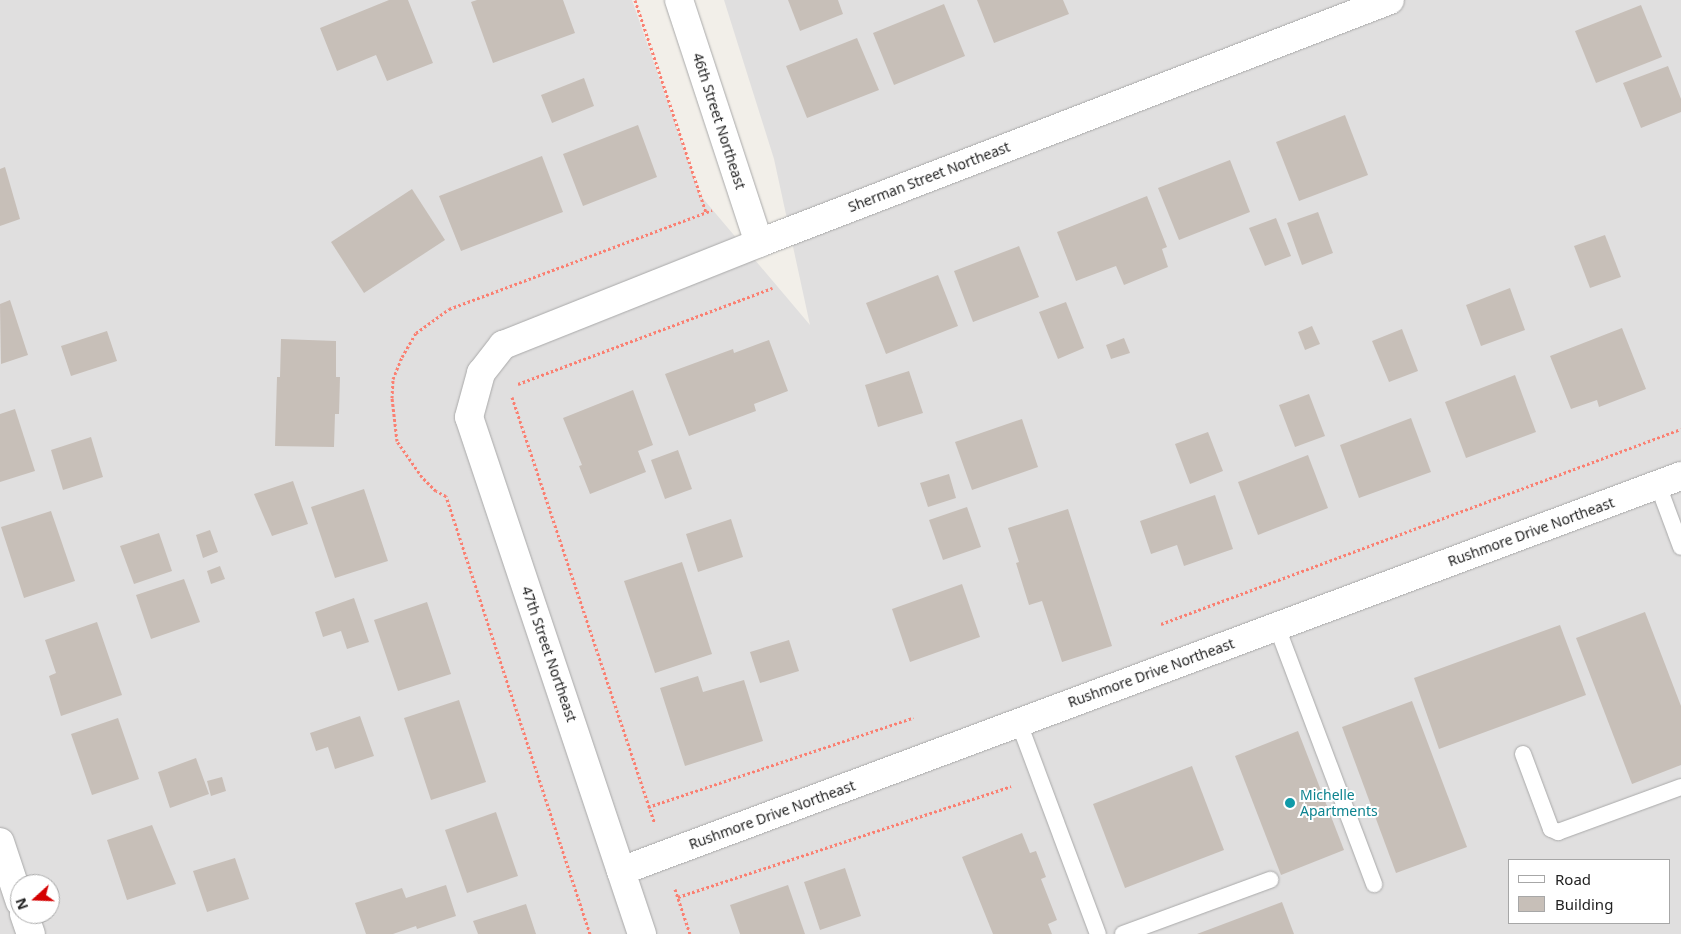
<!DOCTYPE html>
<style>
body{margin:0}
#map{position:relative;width:1681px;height:934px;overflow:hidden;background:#f2efe9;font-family:"Noto Sans",sans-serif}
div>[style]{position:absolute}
.residential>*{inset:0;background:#e0dfdf}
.building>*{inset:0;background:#c7bfb8}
.path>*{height:3px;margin-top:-1.5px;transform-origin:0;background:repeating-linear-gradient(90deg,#fa8072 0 2.5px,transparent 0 5px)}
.roads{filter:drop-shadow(0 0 1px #a9a9a9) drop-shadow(0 0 1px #a9a9a9)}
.lane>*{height:16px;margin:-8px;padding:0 8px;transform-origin:8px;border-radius:8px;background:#fff}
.street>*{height:28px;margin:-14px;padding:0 14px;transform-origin:14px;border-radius:14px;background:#fff}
.dots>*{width:14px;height:14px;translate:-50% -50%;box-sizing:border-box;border:2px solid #fff;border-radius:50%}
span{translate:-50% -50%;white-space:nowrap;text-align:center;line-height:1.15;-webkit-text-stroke:4px #fff;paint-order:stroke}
.street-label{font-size:14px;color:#222}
.culture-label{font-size:14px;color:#0d838f}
.left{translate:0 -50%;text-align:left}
.legend{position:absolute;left:1508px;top:859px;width:162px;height:65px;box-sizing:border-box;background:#fff;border:1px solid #a7a7a7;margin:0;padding:6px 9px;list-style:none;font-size:15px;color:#222}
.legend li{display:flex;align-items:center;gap:10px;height:25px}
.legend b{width:25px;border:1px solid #a7a7a7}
.north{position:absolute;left:10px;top:874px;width:50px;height:50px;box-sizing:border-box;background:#fff;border:1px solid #a7a7a7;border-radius:50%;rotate:250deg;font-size:14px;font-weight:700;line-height:20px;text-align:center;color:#222}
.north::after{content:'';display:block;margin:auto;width:18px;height:22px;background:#d40000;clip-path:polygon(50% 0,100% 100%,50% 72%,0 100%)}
</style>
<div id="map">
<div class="residential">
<div style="clip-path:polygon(evenodd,0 0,632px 0,700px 195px,810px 325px,774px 159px,724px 0,1681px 0,1681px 934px,0 934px,0 0,1510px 860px,1670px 860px,1670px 923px,1510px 923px,1510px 860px,0 0,20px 884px,50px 884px,50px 914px,20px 914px,20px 884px)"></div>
</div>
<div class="building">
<div style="clip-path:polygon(389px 0,408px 0,433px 63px,387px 81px,376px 55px,337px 71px,320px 28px)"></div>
<div style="clip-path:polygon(477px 0,563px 0,575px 33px,493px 63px,471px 2px)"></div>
<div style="clip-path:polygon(788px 0,838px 0,843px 14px,800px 31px)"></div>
<div style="clip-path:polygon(977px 0,1063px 0,1069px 14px,994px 43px)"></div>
<div style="clip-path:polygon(944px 4px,965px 56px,894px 85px,873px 33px)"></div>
<div style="clip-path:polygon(1641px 5px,1662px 57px,1596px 83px,1575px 31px)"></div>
<div style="clip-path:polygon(857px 38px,879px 90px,807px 118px,786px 66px)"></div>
<div style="clip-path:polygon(1668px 66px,1681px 99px,1681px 112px,1641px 128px,1623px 83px)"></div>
<div style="clip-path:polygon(584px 78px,594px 106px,552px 123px,541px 95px)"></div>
<div style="clip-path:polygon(1345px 115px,1368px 175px,1299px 201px,1276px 142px)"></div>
<div style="clip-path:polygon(638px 125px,657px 177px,583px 206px,563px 154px)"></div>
<div style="clip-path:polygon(542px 156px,563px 212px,461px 251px,439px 196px)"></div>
<div style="clip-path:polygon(1230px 160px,1250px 212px,1179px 240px,1158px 188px)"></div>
<div style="clip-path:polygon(5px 167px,20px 219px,0 226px,0 169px)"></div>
<div style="clip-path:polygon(412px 189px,445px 240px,364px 293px,331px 242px)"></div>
<div style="clip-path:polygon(1147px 196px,1167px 247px,1162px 249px,1168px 267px,1124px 285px,1116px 266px,1076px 281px,1057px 232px)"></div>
<div style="clip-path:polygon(1318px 212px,1333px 253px,1302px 265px,1287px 223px)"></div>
<div style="clip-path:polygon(1276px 218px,1291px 256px,1265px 266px,1249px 228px)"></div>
<div style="clip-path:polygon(1605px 235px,1621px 277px,1590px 288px,1574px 246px)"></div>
<div style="clip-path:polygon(1019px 246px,1039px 297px,973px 322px,954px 271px)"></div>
<div style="clip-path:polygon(938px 275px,958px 326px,886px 354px,866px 303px)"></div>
<div style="clip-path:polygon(1510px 288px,1525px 330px,1481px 346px,1466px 305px)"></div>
<div style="clip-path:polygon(10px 300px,28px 355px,1px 364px,0 304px)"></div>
<div style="clip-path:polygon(1066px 302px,1084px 348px,1058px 359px,1039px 312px)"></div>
<div style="clip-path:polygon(1312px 326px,1320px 344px,1305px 350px,1298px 332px)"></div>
<div style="clip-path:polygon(1622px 328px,1646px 389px,1599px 407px,1597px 400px,1571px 409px,1550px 356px)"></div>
<div style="clip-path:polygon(1402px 329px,1418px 371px,1389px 382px,1372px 341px)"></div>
<div style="clip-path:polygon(107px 331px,117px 361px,71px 376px,61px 346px)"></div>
<div style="clip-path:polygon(1124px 338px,1130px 353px,1111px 359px,1106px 345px)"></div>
<div style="clip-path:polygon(281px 339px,336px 341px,336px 377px,340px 377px,339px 414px,335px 414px,334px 447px,275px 446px,277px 377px,280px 377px)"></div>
<div style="clip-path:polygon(769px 340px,788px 391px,754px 404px,756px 411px,689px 436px,665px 374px,733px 349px,734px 353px)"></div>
<div style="clip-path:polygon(909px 371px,923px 413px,878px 427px,865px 385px)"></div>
<div style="clip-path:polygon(1515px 375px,1536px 432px,1466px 458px,1445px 402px)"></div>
<div style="clip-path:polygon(633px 390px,653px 445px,638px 451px,646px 472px,590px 494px,579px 466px,582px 465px,563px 418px)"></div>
<div style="clip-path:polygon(1309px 394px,1325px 436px,1295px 447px,1279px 405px)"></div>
<div style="clip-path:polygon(15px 409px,35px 471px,0 482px,0 414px)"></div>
<div style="clip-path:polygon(1411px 418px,1431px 472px,1359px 498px,1340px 445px)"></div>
<div style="clip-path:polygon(1022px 419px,1038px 467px,972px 490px,955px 442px)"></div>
<div style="clip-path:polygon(1208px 432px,1223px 471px,1190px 484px,1175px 444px)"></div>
<div style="clip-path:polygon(91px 437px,103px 477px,63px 490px,51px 450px)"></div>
<div style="clip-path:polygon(678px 450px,692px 489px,665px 499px,651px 460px)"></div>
<div style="clip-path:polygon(1308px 455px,1328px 508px,1258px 535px,1238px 482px)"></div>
<div style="clip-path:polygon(949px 474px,956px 498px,928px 507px,920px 483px)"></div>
<div style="clip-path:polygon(293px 481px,308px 524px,272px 536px,254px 494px)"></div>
<div style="clip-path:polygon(364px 489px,388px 561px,335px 578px,311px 507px)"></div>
<div style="clip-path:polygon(1215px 495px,1233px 549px,1184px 566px,1177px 545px,1151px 554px,1140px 521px)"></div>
<div style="clip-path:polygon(967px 507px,981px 547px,943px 560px,929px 520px)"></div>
<div style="clip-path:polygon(1068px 509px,1112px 646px,1062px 662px,1042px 601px,1029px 605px,1016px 563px,1019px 562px,1008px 528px)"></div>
<div style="clip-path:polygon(51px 511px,75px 581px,24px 598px,1px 527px)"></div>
<div style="clip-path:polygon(731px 519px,743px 557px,698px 572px,686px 534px)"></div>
<div style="clip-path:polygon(210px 530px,218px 552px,203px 558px,196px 535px)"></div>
<div style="clip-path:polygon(159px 533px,172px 571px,134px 584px,120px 546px)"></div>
<div style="clip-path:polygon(682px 562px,712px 654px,655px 673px,624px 581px)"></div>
<div style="clip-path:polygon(220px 566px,225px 579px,211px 584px,207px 571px)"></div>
<div style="clip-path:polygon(184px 579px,200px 622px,151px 639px,136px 595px)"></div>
<div style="clip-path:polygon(962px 584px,980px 637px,910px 662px,892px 609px)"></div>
<div style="clip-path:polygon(354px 598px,369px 642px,347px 649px,341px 631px,323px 637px,315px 612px)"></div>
<div style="clip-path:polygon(427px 602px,451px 674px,398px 691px,374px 620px)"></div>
<div style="clip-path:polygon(1645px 612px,1681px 706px,1681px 765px,1632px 784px,1576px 638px)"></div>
<div style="clip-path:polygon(97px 622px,122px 695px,61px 716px,49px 676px,56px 673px,45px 640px)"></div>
<div style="clip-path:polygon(1560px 625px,1586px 695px,1439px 749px,1414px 678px)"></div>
<div style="clip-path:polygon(789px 640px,799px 671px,760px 683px,750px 652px)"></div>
<div style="clip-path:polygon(698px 676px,703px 692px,744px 680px,763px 741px,685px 766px,660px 688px)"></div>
<div style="clip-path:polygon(459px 700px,486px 782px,431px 800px,404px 718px)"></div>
<div style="clip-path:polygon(1412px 701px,1467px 847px,1396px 873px,1342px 727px)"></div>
<div style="clip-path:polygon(360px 716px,374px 756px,335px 769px,328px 747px,316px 751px,310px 733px)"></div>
<div style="clip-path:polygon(118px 718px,139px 779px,92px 795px,71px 734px)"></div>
<div style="clip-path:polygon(1298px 731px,1344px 850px,1281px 875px,1235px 756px)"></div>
<div style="clip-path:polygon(196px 758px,209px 794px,170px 808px,158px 772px)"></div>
<div style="clip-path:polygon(1192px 766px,1224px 850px,1125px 888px,1093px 804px)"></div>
<div style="clip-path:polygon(222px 777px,226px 791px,211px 796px,207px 781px)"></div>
<div style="clip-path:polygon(496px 812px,518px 876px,467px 893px,445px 830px)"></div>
<div style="clip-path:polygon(152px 825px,176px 884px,127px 900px,107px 840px)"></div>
<div style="clip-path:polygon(1022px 833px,1030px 853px,1036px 851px,1046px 877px,1041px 879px,1057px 920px,1048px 924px,1052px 934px,993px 934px,962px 857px)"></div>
<div style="clip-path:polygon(235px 858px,249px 899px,207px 912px,193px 871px)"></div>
<div style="clip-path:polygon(845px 868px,861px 916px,820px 930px,804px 882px)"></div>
<div style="clip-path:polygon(446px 885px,456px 916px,417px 929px,416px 926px,393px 934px,366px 934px,355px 903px,402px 888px,406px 898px)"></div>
<div style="clip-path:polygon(788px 885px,805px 934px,740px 934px,730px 905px)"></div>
<div style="clip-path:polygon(1282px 902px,1294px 934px,1197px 934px)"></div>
<div style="clip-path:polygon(526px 904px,536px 934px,478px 934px,473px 921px)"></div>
</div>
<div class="path">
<div style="left:635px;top:0;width:224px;rotate:71.5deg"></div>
<div style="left:518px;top:384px;width:272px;rotate:-20.7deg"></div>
<div style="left:512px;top:397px;width:448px;rotate:71.5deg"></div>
<div style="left:1161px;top:624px;width:555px;rotate:-20.56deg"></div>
<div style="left:648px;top:807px;width:280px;rotate:-18.6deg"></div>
<div style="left:675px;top:889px;width:47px;rotate:71.6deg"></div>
<div style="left:678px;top:897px;width:351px;rotate:-18.4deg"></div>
<div style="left:590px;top:934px;width:461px;rotate:-108.2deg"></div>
<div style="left:446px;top:496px;width:11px;rotate:-153deg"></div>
<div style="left:436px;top:491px;width:20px;rotate:-135deg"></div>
<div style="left:422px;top:477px;width:44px;rotate:-124.8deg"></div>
<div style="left:397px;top:441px;width:43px;rotate:-96.6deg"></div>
<div style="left:392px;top:398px;width:19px;rotate:-87deg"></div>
<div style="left:393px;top:379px;width:24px;rotate:-68deg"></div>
<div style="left:402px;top:357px;width:28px;rotate:-60deg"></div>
<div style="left:416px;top:333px;width:41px;rotate:-36deg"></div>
<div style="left:449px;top:309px;width:281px;rotate:-20.6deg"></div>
</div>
<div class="roads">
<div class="lane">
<div style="left:1658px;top:485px;width:66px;rotate:69.6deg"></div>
<div style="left:1277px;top:627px;width:275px;rotate:69.3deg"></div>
<div style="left:1019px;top:723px;width:225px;rotate:69.5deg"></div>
<div style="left:1523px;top:754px;width:80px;rotate:69.5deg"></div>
<div style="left:1551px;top:829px;width:8px;rotate:23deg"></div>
<div style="left:1558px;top:832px;width:131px;rotate:-20.1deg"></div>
<div style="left:1123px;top:934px;width:157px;rotate:-20.2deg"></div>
</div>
<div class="street">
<div style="left:679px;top:0;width:256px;rotate:71.8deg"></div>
<div style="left:0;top:842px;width:63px;rotate:71.6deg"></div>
<div style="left:621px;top:871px;width:1131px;rotate:-20.44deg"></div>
<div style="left:24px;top:914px;width:21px;rotate:71deg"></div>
<div style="left:642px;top:934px;width:545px;rotate:-108.5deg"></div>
<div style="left:469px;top:417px;width:46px;rotate:-74.7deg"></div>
<div style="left:481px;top:373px;width:36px;rotate:-52deg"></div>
<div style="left:503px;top:345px;width:276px;rotate:-21.7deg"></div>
<div style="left:759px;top:243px;width:676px;rotate:-21.06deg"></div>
</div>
</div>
<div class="dots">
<div style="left:1290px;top:803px;background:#0f9aa8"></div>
</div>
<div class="street-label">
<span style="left:719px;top:121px;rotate:72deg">46th Street Northeast</span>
<span style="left:929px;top:177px;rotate:-21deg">Sherman Street Northeast</span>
<span style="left:1531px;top:532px;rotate:-20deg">Rushmore Drive Northeast</span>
<span style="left:549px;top:654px;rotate:71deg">47th Street Northeast</span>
<span style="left:1151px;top:673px;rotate:-20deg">Rushmore Drive Northeast</span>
<span style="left:772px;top:815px;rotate:-20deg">Rushmore Drive Northeast</span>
</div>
<div class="culture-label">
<span class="left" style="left:1300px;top:803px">Michelle<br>Apartments</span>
</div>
<ul class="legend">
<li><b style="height:6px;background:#fff"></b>Road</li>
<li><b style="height:14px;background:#c7bfb8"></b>Building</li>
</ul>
<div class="north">N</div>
</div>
